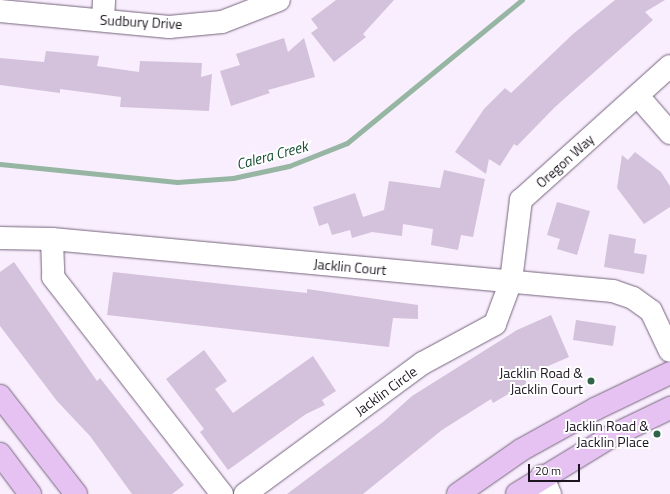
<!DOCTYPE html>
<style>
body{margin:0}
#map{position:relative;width:670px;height:494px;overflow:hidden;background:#f9eefe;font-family:"Titillium Web",sans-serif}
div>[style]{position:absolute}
.stream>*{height:5px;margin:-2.5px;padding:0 2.5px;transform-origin:2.5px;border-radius:2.5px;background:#96b6a3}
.building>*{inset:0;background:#d4c1db}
.roads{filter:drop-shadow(0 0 1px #75647c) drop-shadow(0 0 1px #75647c)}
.minor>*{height:22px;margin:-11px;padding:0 11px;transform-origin:11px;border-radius:11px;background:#fff}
.major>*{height:22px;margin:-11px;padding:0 11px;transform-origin:11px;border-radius:11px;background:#e5c2f1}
.dots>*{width:11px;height:11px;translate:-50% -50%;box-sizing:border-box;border:2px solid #fff;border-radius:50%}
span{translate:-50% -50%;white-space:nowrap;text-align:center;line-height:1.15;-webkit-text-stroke:4px #fff;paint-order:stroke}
.street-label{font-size:14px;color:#1c151f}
.poi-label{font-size:14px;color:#1c151f}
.right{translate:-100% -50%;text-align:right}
.water-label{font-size:15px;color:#174f36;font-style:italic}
.scale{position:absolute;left:528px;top:464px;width:52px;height:18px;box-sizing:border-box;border:2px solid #1c151f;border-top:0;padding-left:5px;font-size:12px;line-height:14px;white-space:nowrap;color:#1c151f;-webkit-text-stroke:3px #fff;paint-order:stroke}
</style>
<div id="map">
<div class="stream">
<div style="left:0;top:164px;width:178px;rotate:5.8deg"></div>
<div style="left:177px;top:182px;width:56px;rotate:-4.1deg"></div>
<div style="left:233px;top:178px;width:57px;rotate:-12.1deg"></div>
<div style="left:289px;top:166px;width:62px;rotate:-21.6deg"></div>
<div style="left:347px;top:143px;width:226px;rotate:-39.3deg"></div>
</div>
<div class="building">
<div style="clip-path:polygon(336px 0,394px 0,363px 34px,366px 37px,334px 62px,311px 33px,318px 28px,311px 19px)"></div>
<div style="clip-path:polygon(615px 0,665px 0,645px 12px,653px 20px,555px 107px,517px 146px,514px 144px,500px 166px,489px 159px,486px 174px,455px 152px,484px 109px,505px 88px,511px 93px,573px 34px)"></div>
<div style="clip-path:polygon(284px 38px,288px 52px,304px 38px,315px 77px,268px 90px,270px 93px,231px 106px,220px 71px,240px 65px,236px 54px)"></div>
<div style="clip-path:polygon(46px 51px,99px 56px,97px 66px,139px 72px,140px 61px,202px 63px,201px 77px,212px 74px,209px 111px,120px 107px,121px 97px,60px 89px,60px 93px,0 85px,0 58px,44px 62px)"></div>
<div style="clip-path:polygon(635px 152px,661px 172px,670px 186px,670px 207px,644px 224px,617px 188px,622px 155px,628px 160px)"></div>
<div style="clip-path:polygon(444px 170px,485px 179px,473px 237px,461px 235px,458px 250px,431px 245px,433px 229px,403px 224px,402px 236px,372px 232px,352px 238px,350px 230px,332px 235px,328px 223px,319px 226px,313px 207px,355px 193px,363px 217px,384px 210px,389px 181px,440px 188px)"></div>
<div style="clip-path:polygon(557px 202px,590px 211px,577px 255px,557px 249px,560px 239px,547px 235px)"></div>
<div style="clip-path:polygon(609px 234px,636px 239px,634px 253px,647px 255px,644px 274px,604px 267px)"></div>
<div style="clip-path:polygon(14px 262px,97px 381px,100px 378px,184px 485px,172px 494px,132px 494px,90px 436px,57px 401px,0 326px,0 272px)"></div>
<div style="clip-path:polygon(113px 272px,307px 293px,307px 289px,418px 305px,418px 319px,393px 318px,389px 347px,107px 315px)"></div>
<div style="clip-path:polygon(551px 315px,569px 357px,523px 377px,527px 383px,493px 403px,491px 399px,442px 430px,363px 494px,287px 494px,383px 422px,412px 396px,517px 330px)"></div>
<div style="clip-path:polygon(576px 320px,616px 326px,613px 346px,573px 340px)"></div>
<div style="clip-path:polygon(204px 350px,227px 381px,215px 389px,233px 413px,313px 356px,336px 391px,322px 400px,325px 405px,306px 414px,228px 470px,200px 432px,204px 429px,166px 379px)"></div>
</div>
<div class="roads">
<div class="minor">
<div style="left:0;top:11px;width:170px;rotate:5.4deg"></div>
<div style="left:169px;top:27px;width:53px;rotate:-5.4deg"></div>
<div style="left:222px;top:22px;width:61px;rotate:-21.1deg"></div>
<div style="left:103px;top:20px;width:20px;rotate:-87deg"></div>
<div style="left:638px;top:96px;width:49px;rotate:49.1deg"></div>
<div style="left:0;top:238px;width:52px;rotate:1.1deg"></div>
<div style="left:52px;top:239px;width:563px;rotate:5.3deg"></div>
<div style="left:613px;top:291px;width:21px;rotate:19deg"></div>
<div style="left:633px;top:298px;width:22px;rotate:36deg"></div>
<div style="left:651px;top:311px;width:44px;rotate:64.6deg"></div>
<div style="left:52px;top:239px;width:38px;rotate:88deg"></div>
<div style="left:53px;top:277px;width:275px;rotate:52.1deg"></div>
<div style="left:542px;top:476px;width:20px;rotate:66deg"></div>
<div style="left:245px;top:494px;width:221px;rotate:-36.4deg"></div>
<div style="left:423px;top:363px;width:82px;rotate:-28.4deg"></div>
<div style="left:495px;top:324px;width:46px;rotate:-69.6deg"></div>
<div style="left:511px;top:281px;width:82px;rotate:-83deg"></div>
<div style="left:521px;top:200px;width:200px;rotate:-42deg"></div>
</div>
<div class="major">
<div style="left:0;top:396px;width:124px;rotate:52.2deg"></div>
<div style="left:0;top:454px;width:50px;rotate:53.1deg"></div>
<div style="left:458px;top:494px;width:77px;rotate:-34.9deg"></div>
<div style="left:521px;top:450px;width:85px;rotate:-29deg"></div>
<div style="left:595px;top:409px;width:83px;rotate:-25.6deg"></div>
<div style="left:517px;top:494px;width:109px;rotate:-31.5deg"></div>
<div style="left:610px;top:437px;width:67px;rotate:-25.8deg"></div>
</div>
</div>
<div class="dots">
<div style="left:591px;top:381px;background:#2f6449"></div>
<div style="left:657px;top:434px;background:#2f6449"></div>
</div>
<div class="street-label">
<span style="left:141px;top:22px;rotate:3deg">Sudbury Drive</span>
<span style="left:565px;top:161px;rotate:-42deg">Oregon Way</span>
<span style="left:350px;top:267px;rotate:5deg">Jacklin Court</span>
<span style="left:386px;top:391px;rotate:-36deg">Jacklin Circle</span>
</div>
<div class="poi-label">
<span class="right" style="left:583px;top:381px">Jacklin Road &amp;<br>Jacklin Court</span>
<span class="right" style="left:649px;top:434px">Jacklin Road &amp;<br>Jacklin Place</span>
</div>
<div class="water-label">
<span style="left:272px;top:155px;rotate:-15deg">Calera Creek</span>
</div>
<div class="scale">20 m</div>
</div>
